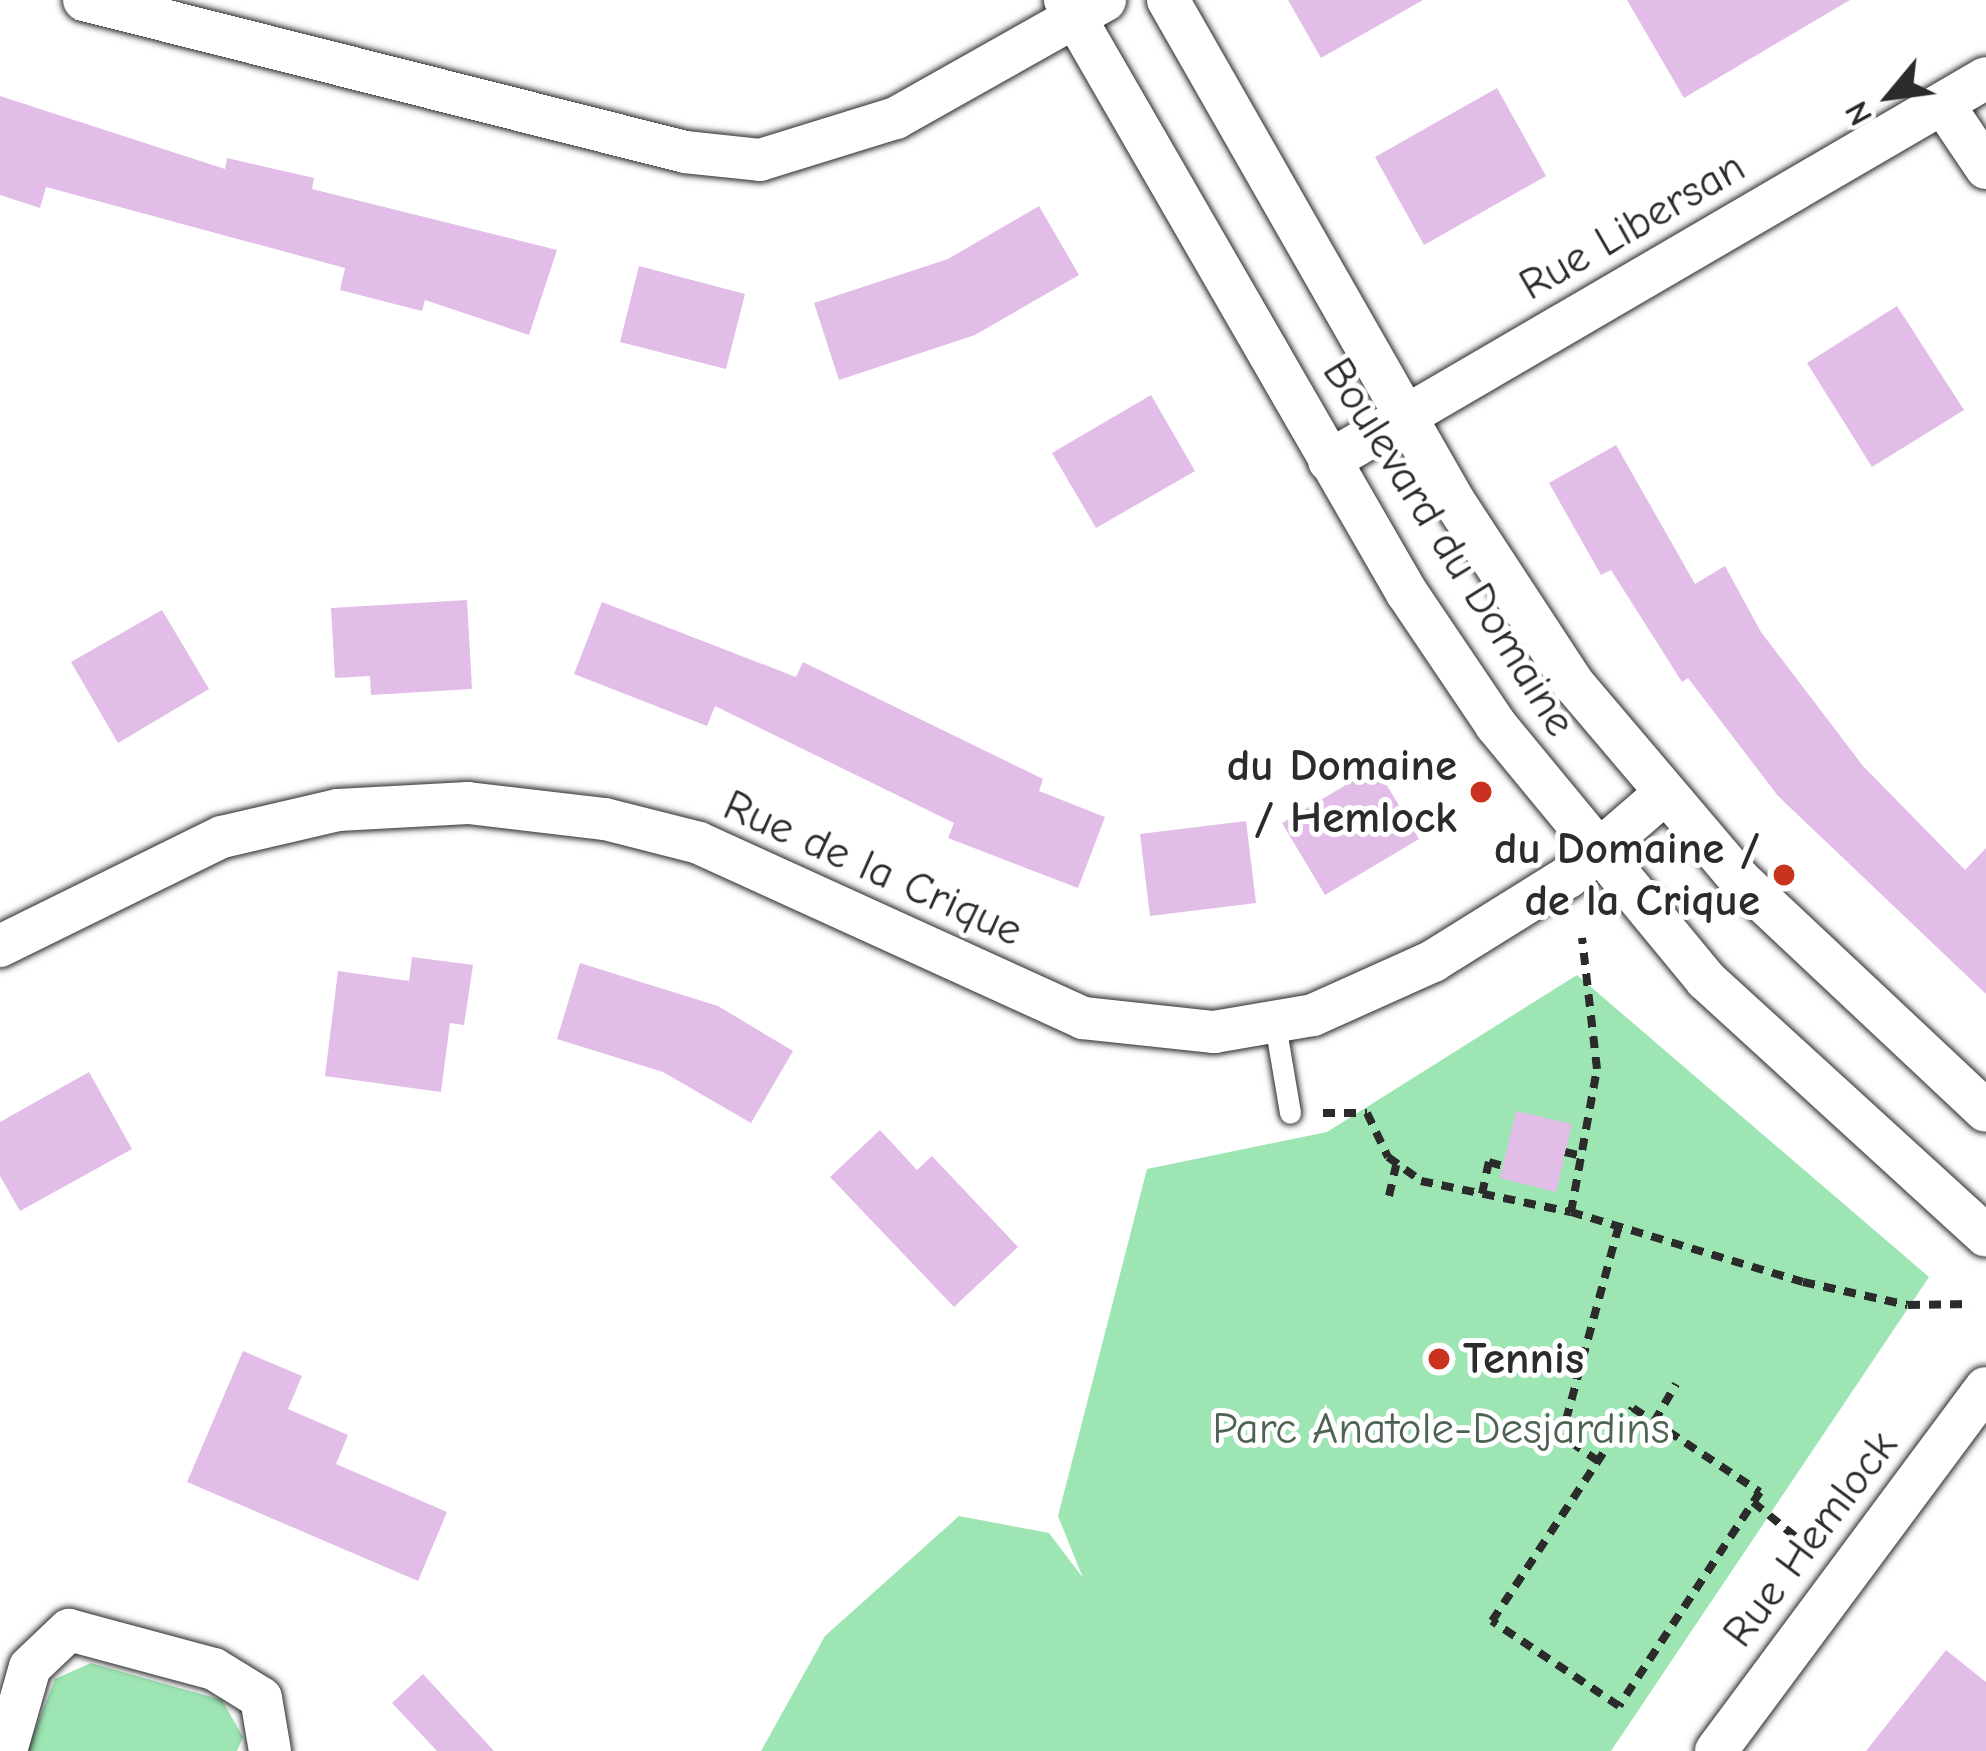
<!DOCTYPE html>
<style>
body{margin:0}
#map{position:relative;width:1986px;height:1751px;overflow:hidden;background:#fff;font-family:"Comic Neue",sans-serif}
div>[style]{position:absolute}
.green>*{inset:0;background:#9de5b3}
.building>*{inset:0;background:#e1bde8}
.path>*{height:8px;margin-top:-4px;transform-origin:0;background:repeating-linear-gradient(90deg,#2b2b2b 0 12px,transparent 0 21px)}
.roads{filter:drop-shadow(0 0 3px #2b2b2b) drop-shadow(0 0 3px #2b2b2b)}
.service>*{height:21px;margin:-10.5px;padding:0 10.5px;transform-origin:10.5px;border-radius:10.5px;background:#fff}
.minor>*{height:42px;margin:-21px;padding:0 21px;transform-origin:21px;border-radius:21px;background:#fff}
.dots>*{width:33px;height:33px;translate:-50% -50%;box-sizing:border-box;border:6px solid #fff;border-radius:50%}
span{translate:-50% -50%;white-space:nowrap;text-align:center;line-height:1.15;-webkit-text-stroke:10px #fff;paint-order:stroke}
.street-label{font-size:45px;color:#2b2b2b}
.poi-label{font-size:45px;color:#2b2b2b;font-weight:700}
.right{translate:-100% -50%;text-align:right}
.left{translate:0 -50%;text-align:left}
.park-label{font-size:45px;color:#4d6354}
.north{position:absolute;left:1830px;top:36px;width:120px;height:120px;-webkit-text-stroke:9px #fff;paint-order:stroke;rotate:241deg;font-size:33px;font-weight:700;line-height:48px;text-align:center;color:#2b2b2b}
.north::after{content:'';display:block;margin:auto;width:42px;height:54px;background:#2b2b2b;clip-path:polygon(50% 0,100% 100%,50% 72%,0 100%)}
</style>
<div id="map">
<div class="green">
<div style="clip-path:polygon(1577px 975px,1929px 1277px,1611px 1751px,761px 1751px,825px 1636px,959px 1516px,1049px 1533px,1083px 1578px,1058px 1516px,1147px 1169px,1327px 1132px)"></div>
<div style="clip-path:polygon(91px 1663px,222px 1700px,243px 1737px,237px 1751px,27px 1751px,55px 1679px)"></div>
</div>
<div class="building">
<div style="clip-path:polygon(1288px 0,1423px 0,1321px 58px)"></div>
<div style="clip-path:polygon(1627px 0,1850px 0,1684px 98px)"></div>
<div style="clip-path:polygon(1497px 88px,1546px 176px,1424px 245px,1375px 157px)"></div>
<div style="clip-path:polygon(0 96px,225px 169px,227px 158px,314px 178px,312px 189px,557px 250px,529px 335px,425px 300px,422px 311px,340px 290px,345px 268px,46px 187px,40px 208px,0 195px)"></div>
<div style="clip-path:polygon(1039px 206px,1079px 275px,975px 335px,839px 380px,814px 303px,948px 259px)"></div>
<div style="clip-path:polygon(639px 266px,745px 294px,726px 369px,620px 342px)"></div>
<div style="clip-path:polygon(1897px 306px,1964px 410px,1872px 467px,1807px 363px)"></div>
<div style="clip-path:polygon(1151px 395px,1195px 471px,1096px 528px,1052px 453px)"></div>
<div style="clip-path:polygon(1616px 445px,1695px 584px,1725px 566px,1761px 632px,1863px 766px,1965px 870px,1986px 848px,1986px 994px,1778px 796px,1688px 678px,1682px 682px,1611px 570px,1601px 575px,1549px 483px)"></div>
<div style="clip-path:polygon(467px 600px,472px 689px,371px 695px,370px 676px,335px 678px,331px 608px)"></div>
<div style="clip-path:polygon(602px 602px,796px 677px,803px 662px,1043px 779px,1039px 791px,1105px 817px,1078px 888px,948px 838px,954px 823px,715px 706px,707px 726px,574px 674px)"></div>
<div style="clip-path:polygon(162px 610px,209px 689px,118px 743px,71px 662px)"></div>
<div style="clip-path:polygon(1376px 767px,1419px 839px,1325px 895px,1282px 823px)"></div>
<div style="clip-path:polygon(1246px 821px,1256px 903px,1150px 916px,1140px 834px)"></div>
<div style="clip-path:polygon(412px 957px,473px 965px,464px 1025px,450px 1023px,441px 1092px,325px 1076px,338px 971px,409px 981px)"></div>
<div style="clip-path:polygon(580px 963px,718px 1006px,793px 1051px,751px 1123px,663px 1072px,557px 1039px)"></div>
<div style="clip-path:polygon(89px 1072px,132px 1149px,20px 1211px,0 1176px,0 1122px)"></div>
<div style="clip-path:polygon(1516px 1111px,1572px 1124px,1556px 1192px,1500px 1178px)"></div>
<div style="clip-path:polygon(880px 1130px,917px 1170px,932px 1156px,1018px 1247px,954px 1307px,830px 1177px)"></div>
<div style="clip-path:polygon(243px 1351px,302px 1376px,288px 1409px,348px 1435px,336px 1464px,447px 1512px,418px 1581px,187px 1482px)"></div>
<div style="clip-path:polygon(1946px 1650px,1986px 1682px,1986px 1751px,1866px 1751px)"></div>
<div style="clip-path:polygon(423px 1674px,494px 1751px,437px 1751px,392px 1703px)"></div>
</div>
<div class="path">
<div style="left:1323px;top:1113px;width:44px"></div>
<div style="left:1367px;top:1113px;width:49px;rotate:64.5deg"></div>
<div style="left:1388px;top:1157px;width:41px;rotate:36deg"></div>
<div style="left:1421px;top:1181px;width:153px;rotate:11.7deg"></div>
<div style="left:1571px;top:1212px;width:242px;rotate:16.8deg"></div>
<div style="left:1803px;top:1282px;width:107px;rotate:12.4deg"></div>
<div style="left:1908px;top:1305px;width:63px;rotate:-0.9deg"></div>
<div style="left:1565px;top:1152px;width:17px;rotate:13deg"></div>
<div style="left:1482px;top:1194px;width:33px;rotate:-78deg"></div>
<div style="left:1489px;top:1162px;width:15px;rotate:16deg"></div>
<div style="left:1389px;top:1196px;width:32px;rotate:-77deg"></div>
<div style="left:1571px;top:1212px;width:145px;rotate:-79.7deg"></div>
<div style="left:1597px;top:1069px;width:132px;rotate:-96.5deg"></div>
<div style="left:1633px;top:1408px;width:152px;rotate:33.5deg"></div>
<div style="left:1760px;top:1492px;width:256px;rotate:123.4deg"></div>
<div style="left:1619px;top:1706px;width:153px;rotate:-146.2deg"></div>
<div style="left:1492px;top:1621px;width:255px;rotate:-56.5deg"></div>
<div style="left:1654px;top:1422px;width:44px;rotate:-59.9deg"></div>
<div style="left:1598px;top:1461px;width:29px;rotate:-145deg"></div>
<div style="left:1574px;top:1444px;width:25px;rotate:-108deg"></div>
<div style="left:1566px;top:1420px;width:199px;rotate:-74.8deg"></div>
<div style="left:1753px;top:1502px;width:71px;rotate:39.3deg"></div>
</div>
<div class="roads">
<div class="service">
<div style="left:1275px;top:1024px;width:90px;rotate:80.4deg"></div>
</div>
<div class="minor">
<div style="left:84px;top:0;width:620px;rotate:14.19deg"></div>
<div style="left:685px;top:152px;width:75px;rotate:6.1deg"></div>
<div style="left:760px;top:160px;width:142px;rotate:-17.2deg"></div>
<div style="left:896px;top:118px;width:240px;rotate:-29.4deg"></div>
<div style="left:1065px;top:0;width:685px;rotate:60.03deg"></div>
<div style="left:1407px;top:593px;width:159px;rotate:56deg"></div>
<div style="left:1496px;top:725px;width:330px;rotate:50.5deg"></div>
<div style="left:1706px;top:980px;width:379px;rotate:42.4deg"></div>
<div style="left:1168px;top:0;width:577px;rotate:60.28deg"></div>
<div style="left:1454px;top:501px;width:217px;rotate:56.8deg"></div>
<div style="left:1573px;top:683px;width:258px;rotate:49.7deg"></div>
<div style="left:1740px;top:880px;width:337px;rotate:43.2deg"></div>
<div style="left:1943px;top:104px;width:77px;rotate:56.1deg"></div>
<div style="left:1329px;top:461px;width:760px;rotate:-30.24deg"></div>
<div style="left:0;top:946px;width:247px;rotate:-26.2deg"></div>
<div style="left:222px;top:837px;width:119px;rotate:-13.1deg"></div>
<div style="left:338px;top:810px;width:130px;rotate:-3.1deg"></div>
<div style="left:468px;top:803px;width:138px;rotate:6.7deg"></div>
<div style="left:605px;top:819px;width:97px;rotate:14.3deg"></div>
<div style="left:699px;top:843px;width:422px;rotate:24.5deg"></div>
<div style="left:1083px;top:1018px;width:132px;rotate:6.1deg"></div>
<div style="left:1214px;top:1032px;width:100px;rotate:-9.7deg"></div>
<div style="left:1313px;top:1015px;width:132px;rotate:-24.2deg"></div>
<div style="left:1433px;top:961px;width:159px;rotate:-31.9deg"></div>
<div style="left:1568px;top:877px;width:124px;rotate:-40.8deg"></div>
<div style="left:6px;top:1751px;width:87px;rotate:-74.1deg"></div>
<div style="left:30px;top:1667px;width:54px;rotate:-43.5deg"></div>
<div style="left:69px;top:1630px;width:150px;rotate:15.1deg"></div>
<div style="left:214px;top:1669px;width:55px;rotate:31.7deg"></div>
<div style="left:261px;top:1698px;width:54px;rotate:80.4deg"></div>
<div style="left:1716px;top:1751px;width:452px;rotate:-53.4deg"></div>
</div>
</div>
<div class="dots">
<div style="left:1481px;top:792px;background:#c8321e"></div>
<div style="left:1784px;top:875px;background:#c8321e"></div>
<div style="left:1439px;top:1359px;background:#c8321e"></div>
</div>
<div class="street-label">
<span style="left:1632px;top:226px;rotate:-30deg">Rue Libersan</span>
<span style="left:1449px;top:547px;rotate:58deg">Boulevard du Domaine</span>
<span style="left:873px;top:868px;rotate:24deg">Rue de la Crique</span>
<span style="left:1810px;top:1539px;rotate:-53deg">Rue Hemlock</span>
</div>
<div class="poi-label">
<span class="right" style="left:1457px;top:792px">du Domaine<br>/ Hemlock</span>
<span class="right" style="left:1760px;top:875px">du Domaine /<br>de la Crique</span>
<span class="left" style="left:1463px;top:1359px">Tennis</span>
</div>
<div class="park-label">
<span style="left:1441px;top:1429px">Parc Anatole-Desjardins</span>
</div>
<div class="north">N</div>
</div>
